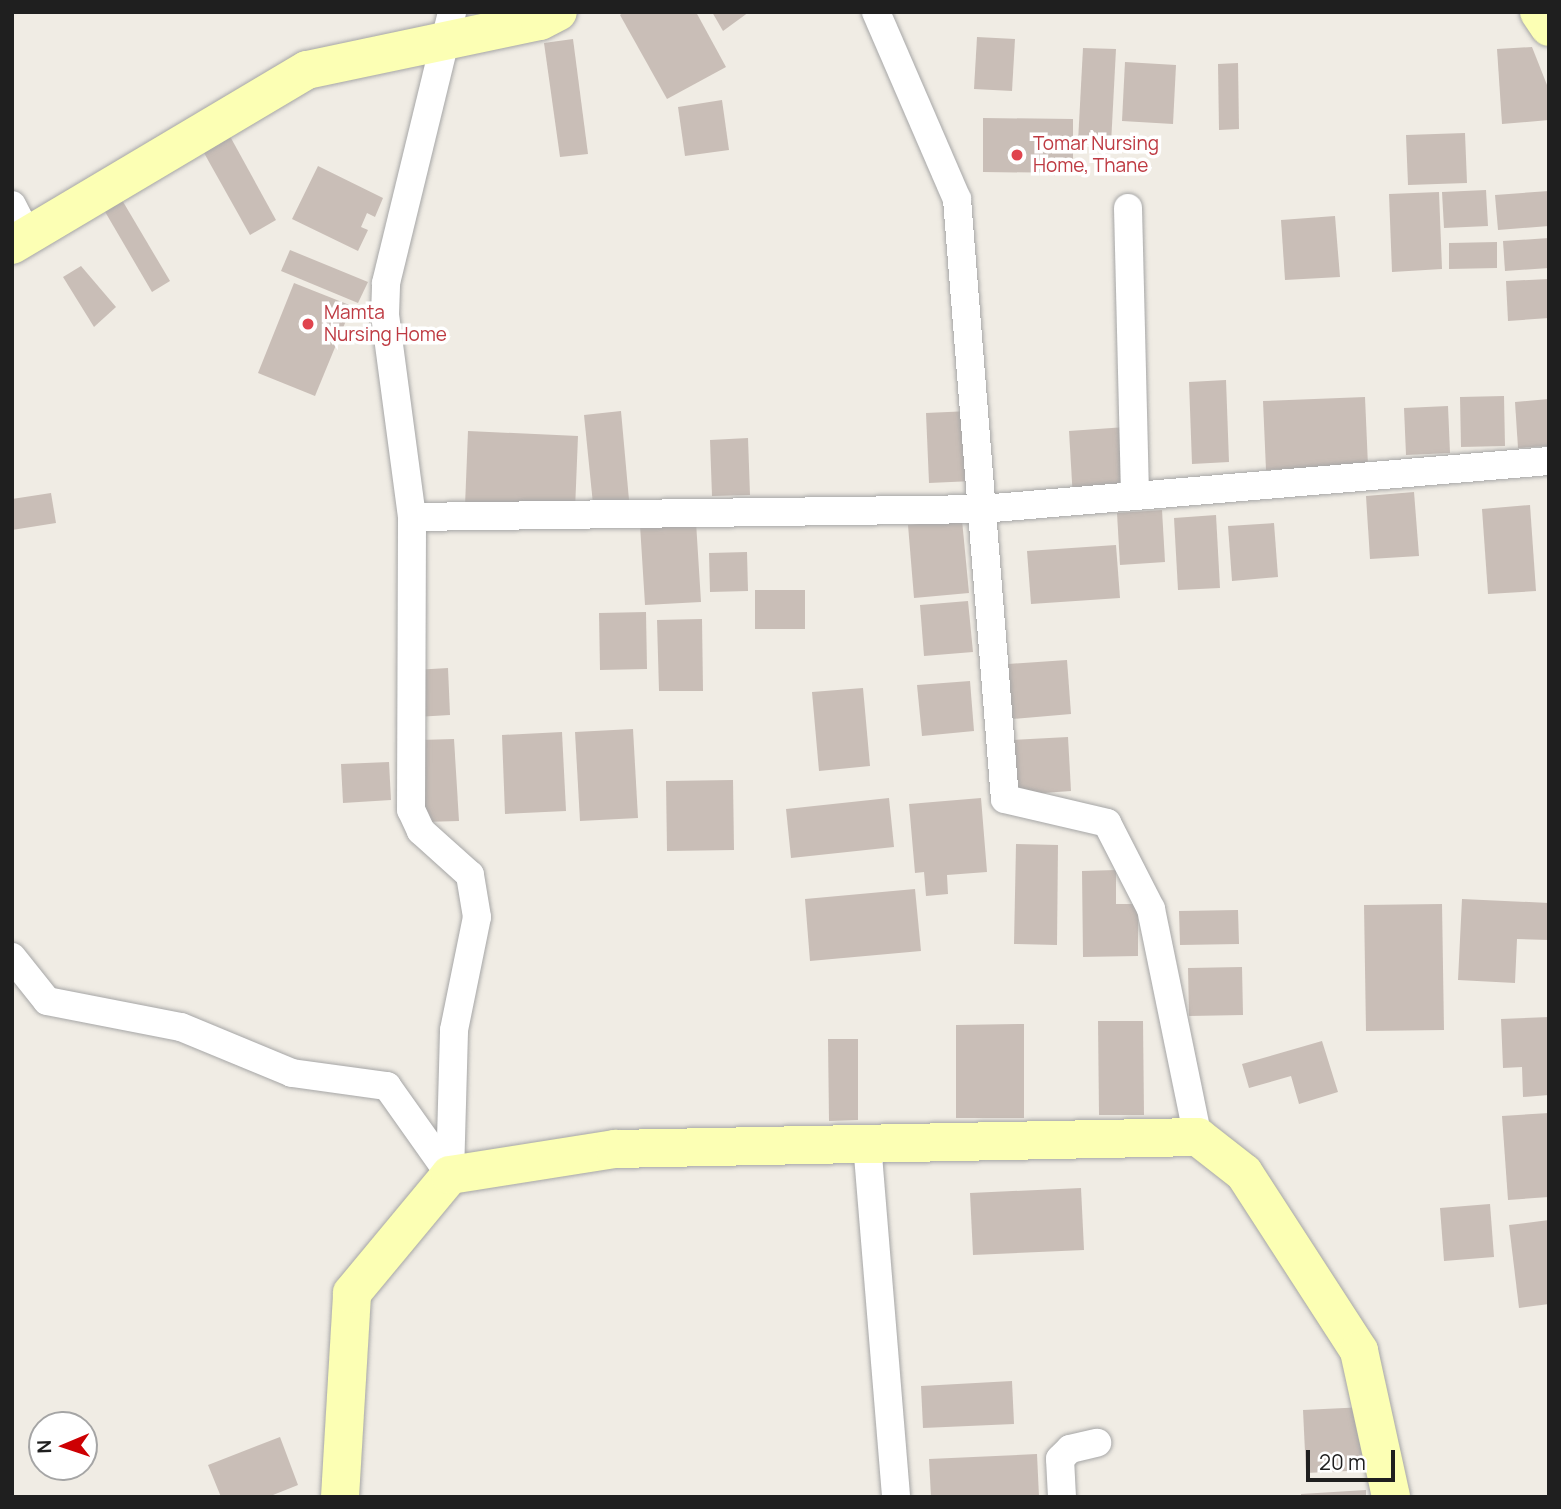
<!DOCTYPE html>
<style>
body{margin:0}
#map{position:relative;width:1561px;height:1509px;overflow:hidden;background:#f0ece4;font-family:Manrope,sans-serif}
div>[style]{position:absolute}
.building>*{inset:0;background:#c9beb7}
.roads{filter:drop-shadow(0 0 2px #a6a6a6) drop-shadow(0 0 2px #a6a6a6)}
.street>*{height:28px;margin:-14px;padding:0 14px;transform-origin:14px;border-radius:14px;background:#fff}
.secondary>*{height:38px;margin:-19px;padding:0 19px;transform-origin:19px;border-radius:19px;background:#fcffb4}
.dots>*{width:19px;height:19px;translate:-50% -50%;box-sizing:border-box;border:4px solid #fff;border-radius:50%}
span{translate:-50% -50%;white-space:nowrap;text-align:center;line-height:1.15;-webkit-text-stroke:7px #fff;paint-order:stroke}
.health-label{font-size:19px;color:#be3a42}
.left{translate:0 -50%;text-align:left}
.frame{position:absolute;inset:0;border:14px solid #1f1f1f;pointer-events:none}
.north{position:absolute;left:28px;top:1411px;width:70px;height:70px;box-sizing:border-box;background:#fff;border:2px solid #a5a5a5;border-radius:50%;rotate:268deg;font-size:19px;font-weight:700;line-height:28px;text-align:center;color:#1f1f1f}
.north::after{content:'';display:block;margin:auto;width:24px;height:32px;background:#cd0003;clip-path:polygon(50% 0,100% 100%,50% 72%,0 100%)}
.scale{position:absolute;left:1306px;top:1450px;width:89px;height:32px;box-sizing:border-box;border:4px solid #1f1f1f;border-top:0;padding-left:9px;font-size:21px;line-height:24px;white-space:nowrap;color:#1f1f1f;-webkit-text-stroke:5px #fff;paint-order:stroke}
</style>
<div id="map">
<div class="building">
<div style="clip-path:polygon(624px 12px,696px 12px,726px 67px,667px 99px,620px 15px)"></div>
<div style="clip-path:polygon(712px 12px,749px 12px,723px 31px)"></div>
<div style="clip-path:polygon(977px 37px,1015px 39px,1012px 91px,974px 89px)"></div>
<div style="clip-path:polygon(573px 39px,588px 154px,560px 157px,544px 43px)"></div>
<div style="clip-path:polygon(1532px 47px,1549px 90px,1549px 120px,1502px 124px,1497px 49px)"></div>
<div style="clip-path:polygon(1083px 48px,1116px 49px,1111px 144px,1078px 142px)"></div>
<div style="clip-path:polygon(1125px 62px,1176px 65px,1173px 124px,1122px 121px)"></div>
<div style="clip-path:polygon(1238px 63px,1239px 129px,1219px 130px,1218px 64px)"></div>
<div style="clip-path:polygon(722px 100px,729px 150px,685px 156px,678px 107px)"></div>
<div style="clip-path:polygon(983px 118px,1073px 119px,1073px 173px,983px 172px)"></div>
<div style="clip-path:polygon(226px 129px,276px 220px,250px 235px,199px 144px)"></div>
<div style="clip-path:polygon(1465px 133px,1467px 183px,1408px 185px,1406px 135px)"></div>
<div style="clip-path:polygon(318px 166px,383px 198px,375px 217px,367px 213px,361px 227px,368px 230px,358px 251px,292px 219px)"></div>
<div style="clip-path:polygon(1486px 190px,1488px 226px,1444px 228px,1442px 192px)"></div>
<div style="clip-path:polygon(1549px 191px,1549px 226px,1498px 230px,1495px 195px)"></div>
<div style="clip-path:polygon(1439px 192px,1442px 269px,1392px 272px,1389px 194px)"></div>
<div style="clip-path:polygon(122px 200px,170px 281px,152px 292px,104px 210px)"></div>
<div style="clip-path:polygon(1335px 216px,1340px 277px,1285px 280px,1281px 220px)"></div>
<div style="clip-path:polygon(1549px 238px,1549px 268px,1505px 271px,1503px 241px)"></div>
<div style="clip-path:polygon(1497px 242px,1497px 268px,1449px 269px,1449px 243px)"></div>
<div style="clip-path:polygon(290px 250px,368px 282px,358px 303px,281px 271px)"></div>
<div style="clip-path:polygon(81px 266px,116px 307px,94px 327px,63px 277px)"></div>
<div style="clip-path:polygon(1549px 279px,1549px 318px,1508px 321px,1506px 281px)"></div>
<div style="clip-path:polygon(294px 283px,352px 306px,315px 396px,258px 373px)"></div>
<div style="clip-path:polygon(1226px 380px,1229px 462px,1192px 464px,1189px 382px)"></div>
<div style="clip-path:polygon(1504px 396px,1505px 446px,1461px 447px,1460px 397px)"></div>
<div style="clip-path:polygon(1365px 397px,1368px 466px,1266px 470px,1263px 401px)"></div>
<div style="clip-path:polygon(1549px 399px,1549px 446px,1518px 448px,1515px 402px)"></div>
<div style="clip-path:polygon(1448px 406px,1450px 453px,1406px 455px,1404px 408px)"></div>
<div style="clip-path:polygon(621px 411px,629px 500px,593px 504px,584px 415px)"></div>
<div style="clip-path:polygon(970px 411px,973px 481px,929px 483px,926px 413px)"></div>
<div style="clip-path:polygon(1126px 427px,1131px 495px,1073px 499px,1069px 431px)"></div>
<div style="clip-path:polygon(468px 431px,578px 436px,575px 510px,465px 506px)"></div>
<div style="clip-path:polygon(748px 438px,750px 495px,712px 496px,710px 440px)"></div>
<div style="clip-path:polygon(1414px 492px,1419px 556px,1370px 559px,1366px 496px)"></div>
<div style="clip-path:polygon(51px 493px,56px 523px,12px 530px,12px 499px)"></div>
<div style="clip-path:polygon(1530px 505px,1536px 591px,1488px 594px,1482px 509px)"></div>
<div style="clip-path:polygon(1162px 510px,1165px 562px,1120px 565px,1117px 513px)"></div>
<div style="clip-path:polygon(1216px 515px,1220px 588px,1178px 590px,1174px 518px)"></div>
<div style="clip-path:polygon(962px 520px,969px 593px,914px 598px,908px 525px)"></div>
<div style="clip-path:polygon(696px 522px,701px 602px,645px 605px,640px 525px)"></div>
<div style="clip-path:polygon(1274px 523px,1278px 577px,1232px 581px,1228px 526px)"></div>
<div style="clip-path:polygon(1116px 545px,1120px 598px,1031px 604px,1027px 551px)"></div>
<div style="clip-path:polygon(747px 552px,748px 591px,710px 592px,709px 553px)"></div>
<div style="clip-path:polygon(755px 590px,805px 590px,805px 629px,755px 629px)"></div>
<div style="clip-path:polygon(968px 601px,973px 652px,924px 656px,920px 605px)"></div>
<div style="clip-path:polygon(646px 612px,647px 669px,600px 670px,599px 613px)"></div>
<div style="clip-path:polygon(702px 619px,703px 691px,659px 691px,657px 620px)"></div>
<div style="clip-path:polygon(1067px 660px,1071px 714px,1012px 719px,1008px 664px)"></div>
<div style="clip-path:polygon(448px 668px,450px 715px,416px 717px,414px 670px)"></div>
<div style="clip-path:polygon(970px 681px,974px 731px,922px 736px,917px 685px)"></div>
<div style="clip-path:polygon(863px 688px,870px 766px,819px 771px,812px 692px)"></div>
<div style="clip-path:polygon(633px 729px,638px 818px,580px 821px,575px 732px)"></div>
<div style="clip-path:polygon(562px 732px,566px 811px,505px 814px,502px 735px)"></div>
<div style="clip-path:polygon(1068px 737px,1071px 791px,1015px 795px,1012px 740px)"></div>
<div style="clip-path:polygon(454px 739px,459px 821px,423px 822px,419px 740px)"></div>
<div style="clip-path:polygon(389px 762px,391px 800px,343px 803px,341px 764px)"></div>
<div style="clip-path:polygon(733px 780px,734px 850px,667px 851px,666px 781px)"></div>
<div style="clip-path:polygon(889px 798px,894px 847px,791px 858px,786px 809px)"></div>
<div style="clip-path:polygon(981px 798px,987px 872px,947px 875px,948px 894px,926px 896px,924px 872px,915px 873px,909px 804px)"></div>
<div style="clip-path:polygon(1016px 844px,1058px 845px,1057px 945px,1014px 944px)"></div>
<div style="clip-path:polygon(1116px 870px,1116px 904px,1138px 904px,1138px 956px,1083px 957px,1082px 871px)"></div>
<div style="clip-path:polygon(915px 889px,921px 951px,810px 961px,805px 899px)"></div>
<div style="clip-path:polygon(1462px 899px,1549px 903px,1549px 940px,1517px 939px,1515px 983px,1458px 980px)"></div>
<div style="clip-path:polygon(1442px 904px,1444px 1030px,1366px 1031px,1364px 905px)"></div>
<div style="clip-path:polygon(1238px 910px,1239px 944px,1180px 945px,1179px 911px)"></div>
<div style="clip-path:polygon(1242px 967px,1243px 1015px,1189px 1016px,1188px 968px)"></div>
<div style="clip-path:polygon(1549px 1017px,1549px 1095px,1523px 1097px,1522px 1067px,1503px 1068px,1501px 1019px)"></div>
<div style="clip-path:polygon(1098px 1021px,1143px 1021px,1144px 1115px,1099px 1115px)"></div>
<div style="clip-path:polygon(1024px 1024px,1024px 1118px,956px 1118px,956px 1025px)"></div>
<div style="clip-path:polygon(828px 1039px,858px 1039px,858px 1120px,829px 1121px)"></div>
<div style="clip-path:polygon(1322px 1041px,1338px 1092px,1299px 1104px,1291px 1076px,1249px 1088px,1242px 1064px)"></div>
<div style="clip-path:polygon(1549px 1113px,1549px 1197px,1508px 1200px,1502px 1116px)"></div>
<div style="clip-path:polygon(1081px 1188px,1084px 1250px,973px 1255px,970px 1193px)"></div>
<div style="clip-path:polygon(1490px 1204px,1494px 1257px,1444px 1261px,1440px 1208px)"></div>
<div style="clip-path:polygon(1549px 1220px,1549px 1304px,1519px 1308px,1509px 1225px)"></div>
<div style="clip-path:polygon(1012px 1381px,1014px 1424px,923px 1428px,921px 1386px)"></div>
<div style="clip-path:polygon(1365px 1407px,1368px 1470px,1306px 1473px,1303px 1410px)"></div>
<div style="clip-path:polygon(280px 1437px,298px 1485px,268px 1497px,221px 1497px,208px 1465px)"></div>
<div style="clip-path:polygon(1037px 1454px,1039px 1497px,931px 1497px,929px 1459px)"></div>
<div style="clip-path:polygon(1366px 1490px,1366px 1497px,1301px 1497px,1301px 1494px)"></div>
</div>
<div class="roads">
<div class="street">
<div style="left:876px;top:12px;width:204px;rotate:66.6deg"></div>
<div style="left:957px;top:199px;width:602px;rotate:85.43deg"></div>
<div style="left:1005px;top:799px;width:105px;rotate:13.2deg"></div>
<div style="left:1107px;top:823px;width:97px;rotate:62.9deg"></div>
<div style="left:1151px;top:909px;width:233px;rotate:78.4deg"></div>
<div style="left:12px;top:205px;width:35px;rotate:63deg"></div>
<div style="left:1128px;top:208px;width:288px;rotate:88.6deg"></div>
<div style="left:412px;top:517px;width:570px;rotate:-0.8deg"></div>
<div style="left:982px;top:509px;width:569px;rotate:-4.84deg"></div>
<div style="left:12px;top:957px;width:56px;rotate:51.5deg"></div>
<div style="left:47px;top:1001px;width:136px;rotate:11deg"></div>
<div style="left:181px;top:1027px;width:120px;rotate:22.5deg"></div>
<div style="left:292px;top:1073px;width:96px;rotate:7.8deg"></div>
<div style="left:387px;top:1086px;width:109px;rotate:54.7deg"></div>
<div style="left:867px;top:1143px;width:355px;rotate:85.3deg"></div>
<div style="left:450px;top:1175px;width:145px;rotate:-88.4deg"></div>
<div style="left:454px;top:1030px;width:115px;rotate:-78.5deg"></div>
<div style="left:477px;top:917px;width:43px;rotate:-99.5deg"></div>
<div style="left:470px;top:875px;width:66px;rotate:-138.1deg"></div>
<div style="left:421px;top:831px;width:23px;rotate:-115deg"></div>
<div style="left:411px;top:810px;width:293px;rotate:-89.8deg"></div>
<div style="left:412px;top:517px;width:204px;rotate:-97.6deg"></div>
<div style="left:385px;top:315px;width:32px;rotate:-88deg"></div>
<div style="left:386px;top:283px;width:279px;rotate:-76.3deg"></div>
<div style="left:1062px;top:1497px;width:38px;rotate:-93deg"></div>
<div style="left:1060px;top:1459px;width:14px;rotate:-45deg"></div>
<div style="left:1070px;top:1449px;width:28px;rotate:-13deg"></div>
</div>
<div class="secondary">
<div style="left:1539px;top:12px;width:18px;rotate:56deg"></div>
<div style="left:12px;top:245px;width:343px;rotate:-30.7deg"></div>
<div style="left:307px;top:70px;width:238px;rotate:-11.9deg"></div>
<div style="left:540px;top:21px;width:20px;rotate:-27deg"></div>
<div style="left:340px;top:1497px;width:204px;rotate:-86.6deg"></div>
<div style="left:352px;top:1293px;width:153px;rotate:-50.3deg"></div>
<div style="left:450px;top:1175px;width:167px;rotate:-9deg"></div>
<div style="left:615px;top:1149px;width:583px;rotate:-1.18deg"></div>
<div style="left:1198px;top:1137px;width:58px;rotate:38deg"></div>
<div style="left:1244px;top:1173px;width:212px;rotate:57.1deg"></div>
<div style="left:1359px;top:1351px;width:149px;rotate:77.6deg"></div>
</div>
</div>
<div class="dots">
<div style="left:1017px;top:155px;background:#e0444e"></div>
<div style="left:308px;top:324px;background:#e0444e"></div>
</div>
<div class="health-label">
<span class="left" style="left:1033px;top:155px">Tomar Nursing<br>Home, Thane</span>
<span class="left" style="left:324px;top:324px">Mamta<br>Nursing Home</span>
</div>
<div class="frame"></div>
<div class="north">N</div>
<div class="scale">20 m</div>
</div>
